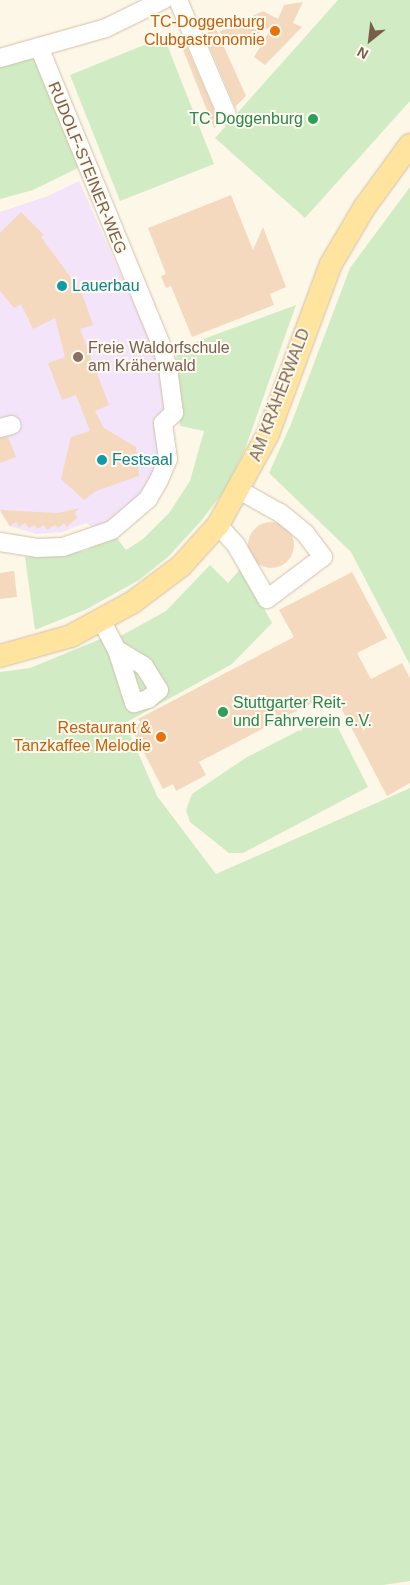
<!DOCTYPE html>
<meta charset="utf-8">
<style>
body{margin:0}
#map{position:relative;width:410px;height:1585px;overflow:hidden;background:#fdf7e7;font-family:Helvetica,sans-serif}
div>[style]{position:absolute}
.education>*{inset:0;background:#f4e4fa}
.green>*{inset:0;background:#d1ecc5}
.building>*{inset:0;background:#f4d9be}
.round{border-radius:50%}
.roads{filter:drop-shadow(0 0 1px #d0c0ac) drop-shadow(0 0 1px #d0c0ac)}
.minor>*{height:18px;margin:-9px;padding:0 9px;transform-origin:9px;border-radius:9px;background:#fff}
.major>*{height:22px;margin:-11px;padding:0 11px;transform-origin:11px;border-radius:11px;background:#fee49e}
.dots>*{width:14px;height:14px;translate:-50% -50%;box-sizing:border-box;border:2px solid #fffaef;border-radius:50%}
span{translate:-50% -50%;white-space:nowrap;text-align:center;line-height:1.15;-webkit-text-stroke:4px #fffaef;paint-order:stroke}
.food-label{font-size:16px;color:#c56008}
.right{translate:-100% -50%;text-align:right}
.leisure-label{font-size:16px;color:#27864d}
.left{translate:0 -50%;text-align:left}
.street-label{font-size:16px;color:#795f4a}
.culture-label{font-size:16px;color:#0d838f}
.education-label{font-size:16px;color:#785e54}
.north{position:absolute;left:345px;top:15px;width:50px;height:50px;-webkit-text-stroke:4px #fffaef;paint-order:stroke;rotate:209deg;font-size:14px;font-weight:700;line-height:20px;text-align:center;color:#795f4a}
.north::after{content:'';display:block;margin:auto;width:18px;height:22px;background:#795f4a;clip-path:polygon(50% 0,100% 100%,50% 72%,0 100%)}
</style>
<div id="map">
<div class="education">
<div style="clip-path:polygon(79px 181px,152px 344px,161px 369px,166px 414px,161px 456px,154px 475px,126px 511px,96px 529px,86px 523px,62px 532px,37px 534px,9px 526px,0 511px,0 212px,48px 196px)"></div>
</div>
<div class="green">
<div style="clip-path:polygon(338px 0,410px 0,410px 101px,305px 218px,215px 138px)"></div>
<div style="clip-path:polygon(164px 37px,214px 164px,120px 201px,70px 75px)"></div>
<div style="clip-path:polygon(38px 51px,78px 168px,33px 190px,0 199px,0 61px)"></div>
<div style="clip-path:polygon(410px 187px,410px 665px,351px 552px,269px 473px,291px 424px,350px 268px)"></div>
<div style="clip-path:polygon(296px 305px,244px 452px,224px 491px,201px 521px,168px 557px,139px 580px,87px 609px,35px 630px,25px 557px,84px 551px,116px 537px,126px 550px,143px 539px,169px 513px,190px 481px,204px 431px,180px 426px,176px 349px)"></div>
<div style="clip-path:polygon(210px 565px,228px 583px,242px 567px,272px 623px,232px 664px,125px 723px,157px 796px,216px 874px,410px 788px,410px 1581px,383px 1585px,0 1585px,0 672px,30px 668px,103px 638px,108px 643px,166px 611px)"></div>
<div style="clip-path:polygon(331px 714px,368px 787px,243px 853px,229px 853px,190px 822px,186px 810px,192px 794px,247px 757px)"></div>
</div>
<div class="building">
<div style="clip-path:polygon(303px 2px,293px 23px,302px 27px,265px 65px,254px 57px,273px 26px,236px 44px,219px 32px,263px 11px,278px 19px,284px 5px)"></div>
<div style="clip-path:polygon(216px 29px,246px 96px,235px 107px,204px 34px)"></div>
<div style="clip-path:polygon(184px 41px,220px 123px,214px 128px,180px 42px)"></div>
<div style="clip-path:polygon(231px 195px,253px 250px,263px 227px,286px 287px,270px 294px,274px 305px,192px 337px,171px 286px,166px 288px,161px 276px,166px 274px,148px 228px)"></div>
<div style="clip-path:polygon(21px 212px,44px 235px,41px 237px,81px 291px,93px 325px,80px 329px,109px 405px,95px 411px,104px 428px,136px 447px,139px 476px,96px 491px,84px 500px,61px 479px,71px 437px,90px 431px,76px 395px,62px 400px,48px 363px,65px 357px,55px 318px,33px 329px,21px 304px,14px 308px,0 291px,0 233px)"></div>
<div style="clip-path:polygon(8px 437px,16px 457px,0 463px,0 438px)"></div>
<div style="clip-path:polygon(80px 508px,74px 513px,78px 517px,67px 527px,64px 523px,58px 528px,55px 525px,47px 530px,44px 525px,37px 529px,35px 525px,29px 528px,25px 523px,19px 527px,16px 522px,10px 526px,0 510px,58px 513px)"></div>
<div class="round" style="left:248px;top:522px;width:46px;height:46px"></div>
<div style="clip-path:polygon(14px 571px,17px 597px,0 599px,0 573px)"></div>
<div style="clip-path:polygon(352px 572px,387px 638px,357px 653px,371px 679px,402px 663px,410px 678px,410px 783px,387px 796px,338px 702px,330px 706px,325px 696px,199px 762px,206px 775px,176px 791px,173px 784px,163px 789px,131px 728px,141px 723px,138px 719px,294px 637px,279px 610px)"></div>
</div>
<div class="roads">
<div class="minor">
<div style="left:178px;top:0;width:125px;rotate:66.9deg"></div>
<div style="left:0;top:58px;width:110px;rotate:-15.8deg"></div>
<div style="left:106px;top:28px;width:64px;rotate:-26.2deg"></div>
<div style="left:0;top:428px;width:12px;rotate:-14deg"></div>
<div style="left:218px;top:525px;width:27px;rotate:48deg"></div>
<div style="left:236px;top:545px;width:62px;rotate:60.1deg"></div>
<div style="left:267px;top:599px;width:70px;rotate:-36.9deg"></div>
<div style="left:323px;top:557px;width:30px;rotate:-127deg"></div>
<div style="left:305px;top:533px;width:32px;rotate:-141deg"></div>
<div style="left:280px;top:513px;width:47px;rotate:-150.7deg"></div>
<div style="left:0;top:542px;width:36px;rotate:9deg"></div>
<div style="left:36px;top:548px;width:27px;rotate:-2deg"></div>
<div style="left:63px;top:547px;width:52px;rotate:-19.1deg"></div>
<div style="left:112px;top:530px;width:48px;rotate:-40.7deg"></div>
<div style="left:148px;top:499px;width:22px;rotate:-60deg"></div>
<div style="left:159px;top:480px;width:23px;rotate:-67deg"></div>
<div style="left:168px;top:459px;width:36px;rotate:-98deg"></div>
<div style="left:163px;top:423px;width:15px;rotate:-42deg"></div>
<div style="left:174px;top:413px;width:45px;rotate:-97.6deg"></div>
<div style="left:168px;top:368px;width:27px;rotate:-107deg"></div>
<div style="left:160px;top:342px;width:319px;rotate:-112.3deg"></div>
<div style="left:101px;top:620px;width:34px;rotate:62deg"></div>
<div style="left:117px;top:650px;width:56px;rotate:72.2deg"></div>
<div style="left:134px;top:703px;width:15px;rotate:-16deg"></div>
<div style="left:148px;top:699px;width:14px;rotate:-39deg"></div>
<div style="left:159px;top:690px;width:28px;rotate:-122deg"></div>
<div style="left:144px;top:666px;width:31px;rotate:-149deg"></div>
</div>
<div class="major">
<div style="left:0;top:656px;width:74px;rotate:-15.7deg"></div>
<div style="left:71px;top:636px;width:71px;rotate:-28.7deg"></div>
<div style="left:133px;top:602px;width:60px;rotate:-36.9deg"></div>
<div style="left:181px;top:566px;width:55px;rotate:-47.9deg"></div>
<div style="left:218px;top:525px;width:104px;rotate:-61.2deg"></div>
<div style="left:268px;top:434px;width:181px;rotate:-69.7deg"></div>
<div style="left:331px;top:264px;width:65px;rotate:-59.5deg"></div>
<div style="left:364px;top:208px;width:78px;rotate:-53.9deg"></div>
</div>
</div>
<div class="dots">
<div style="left:275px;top:31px;background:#e8710a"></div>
<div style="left:313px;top:119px;background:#2e9e5b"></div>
<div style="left:62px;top:286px;background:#0f9aa8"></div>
<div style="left:78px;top:357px;background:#8d6e63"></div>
<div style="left:102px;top:460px;background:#0f9aa8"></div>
<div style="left:223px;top:712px;background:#2e9e5b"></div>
<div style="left:161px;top:737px;background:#e8710a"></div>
</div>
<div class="food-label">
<span class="right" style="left:265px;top:31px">TC-Doggenburg<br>Clubgastronomie</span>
<span class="right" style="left:151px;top:737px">Restaurant &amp;<br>Tanzkaffee Melodie</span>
</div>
<div class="leisure-label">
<span class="right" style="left:303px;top:119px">TC Doggenburg</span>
<span class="left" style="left:233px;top:712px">Stuttgarter Reit-<br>und Fahrverein e.V.</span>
</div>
<div class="street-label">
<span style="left:87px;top:168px;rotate:68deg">RUDOLF-STEINER-WEG</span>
<span style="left:280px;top:395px;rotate:-69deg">AM KRÄHERWALD</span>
</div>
<div class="culture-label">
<span class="left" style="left:72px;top:286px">Lauerbau</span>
<span class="left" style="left:112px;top:460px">Festsaal</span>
</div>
<div class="education-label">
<span class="left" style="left:88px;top:357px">Freie Waldorfschule<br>am Kräherwald</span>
</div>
<div class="north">N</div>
</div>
